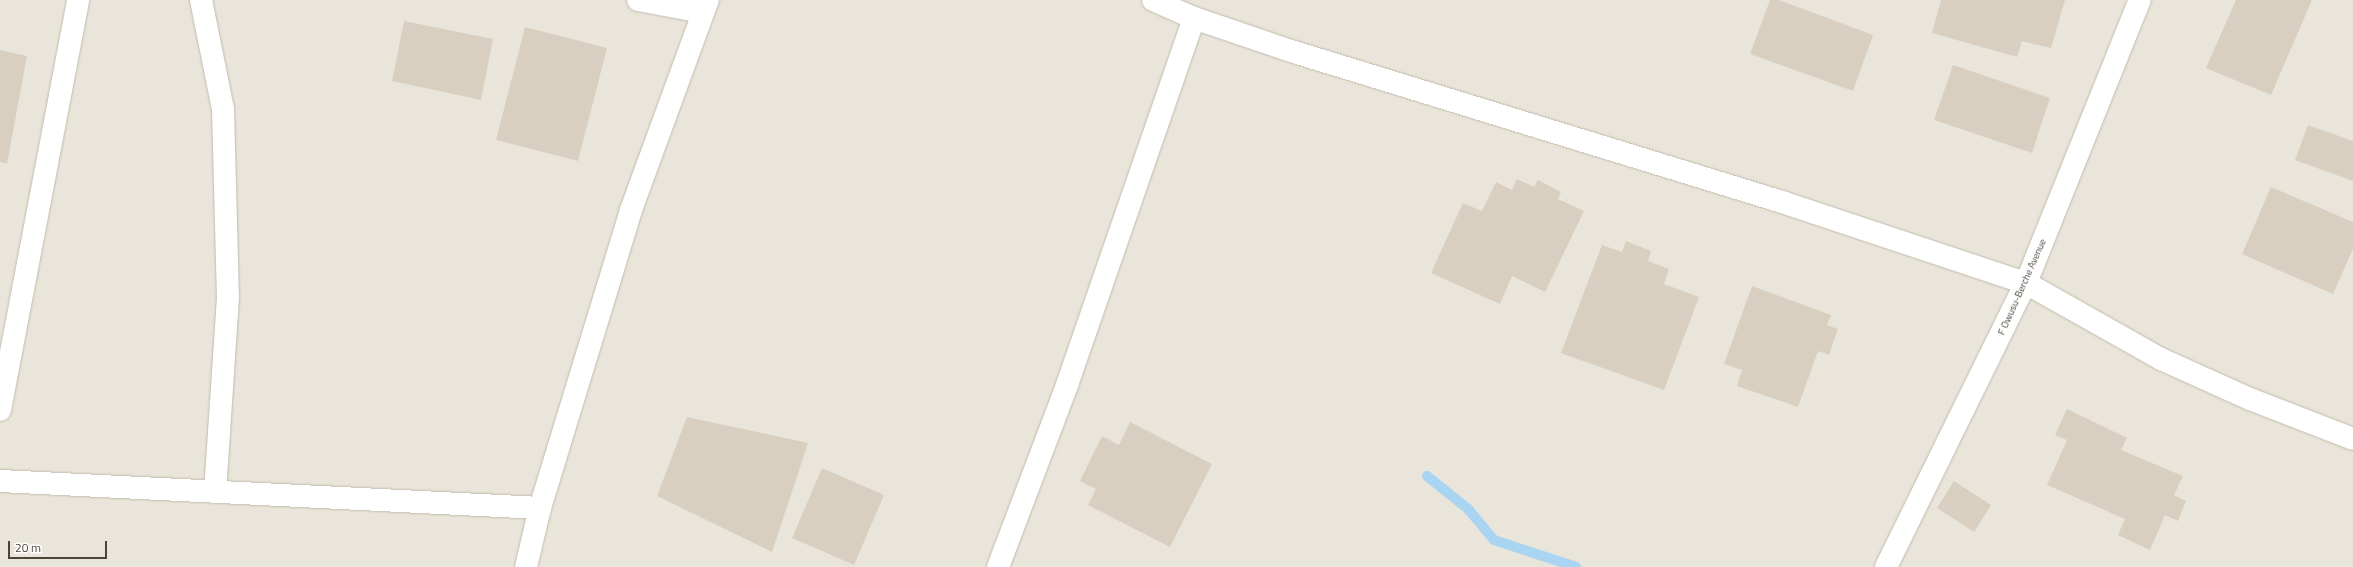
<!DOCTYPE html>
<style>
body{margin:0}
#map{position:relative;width:2353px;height:567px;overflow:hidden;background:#f6f3ec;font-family:"Titillium Web",sans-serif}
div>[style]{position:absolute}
.residential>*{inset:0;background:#eae5da}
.stream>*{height:10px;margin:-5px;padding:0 5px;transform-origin:5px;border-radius:5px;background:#a9d4f2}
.building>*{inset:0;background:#d8cfc1}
.roads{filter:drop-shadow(0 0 1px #c2bbae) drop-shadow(0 0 1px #c2bbae)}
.street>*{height:22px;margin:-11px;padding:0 11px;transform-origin:11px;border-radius:11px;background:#fff}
span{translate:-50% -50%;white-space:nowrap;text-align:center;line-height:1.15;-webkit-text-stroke:3px #fff;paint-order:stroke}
.street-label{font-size:10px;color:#4b4439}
.scale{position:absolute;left:8px;top:541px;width:99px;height:18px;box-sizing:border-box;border:2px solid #4b4439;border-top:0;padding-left:5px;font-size:12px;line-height:14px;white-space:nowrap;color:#4b4439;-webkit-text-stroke:3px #fff;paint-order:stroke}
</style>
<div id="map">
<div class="residential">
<div style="clip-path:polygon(0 0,2353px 0,2353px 567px,0 567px)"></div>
</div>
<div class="stream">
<div style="left:1427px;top:476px;width:53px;rotate:38.8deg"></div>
<div style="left:1468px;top:509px;width:40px;rotate:50deg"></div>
<div style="left:1494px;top:540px;width:86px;rotate:18.2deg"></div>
</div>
<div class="building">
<div style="clip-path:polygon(1770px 0,1779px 0,1873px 35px,1853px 91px,1750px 54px)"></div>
<div style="clip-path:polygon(1941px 0,2065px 0,2051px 48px,2022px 41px,2017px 57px,1932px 33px)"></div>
<div style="clip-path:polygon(2236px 0,2312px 0,2271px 95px,2206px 68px)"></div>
<div style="clip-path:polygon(404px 21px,493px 39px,481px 100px,392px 81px)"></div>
<div style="clip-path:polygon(525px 27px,607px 48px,578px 161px,496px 140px)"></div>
<div style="clip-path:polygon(0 50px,27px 56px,7px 164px,0 162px)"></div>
<div style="clip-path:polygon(1953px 65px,2050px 98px,2032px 153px,1934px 120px)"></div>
<div style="clip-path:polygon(2308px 125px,2353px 141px,2353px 181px,2295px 160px)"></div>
<div style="clip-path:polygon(1517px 179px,1534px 187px,1538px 180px,1561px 192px,1558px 199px,1584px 211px,1545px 292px,1512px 276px,1500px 304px,1431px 273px,1463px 203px,1482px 211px,1496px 182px,1512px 190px)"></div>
<div style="clip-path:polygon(2271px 187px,2353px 222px,2353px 249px,2333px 294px,2242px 254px)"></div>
<div style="clip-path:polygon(1626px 241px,1651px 251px,1648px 261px,1669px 269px,1664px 284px,1699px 297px,1664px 390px,1561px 353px,1602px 245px,1622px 252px)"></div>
<div style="clip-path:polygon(1752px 286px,1831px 315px,1827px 325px,1838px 329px,1829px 355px,1818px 351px,1798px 407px,1737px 386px,1742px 370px,1724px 364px)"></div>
<div style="clip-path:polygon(2067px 409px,2127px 438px,2121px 450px,2183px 476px,2174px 495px,2186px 501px,2178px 521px,2165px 515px,2150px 550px,2118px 535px,2125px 519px,2047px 485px,2067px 440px,2055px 435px)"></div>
<div style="clip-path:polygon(687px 417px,808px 443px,772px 552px,657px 496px)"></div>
<div style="clip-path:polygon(1130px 422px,1212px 464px,1170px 547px,1088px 505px,1096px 489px,1080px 481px,1102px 436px,1119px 445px)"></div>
<div style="clip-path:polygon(822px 468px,884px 495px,854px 565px,792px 538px)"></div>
<div style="clip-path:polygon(1954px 481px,1991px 505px,1974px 532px,1937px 508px)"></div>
</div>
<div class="roads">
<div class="street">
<div style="left:201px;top:0;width:111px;rotate:78.6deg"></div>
<div style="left:223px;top:109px;width:188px;rotate:88.5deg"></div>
<div style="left:228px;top:297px;width:195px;rotate:93.8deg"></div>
<div style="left:638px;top:0;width:65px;rotate:10.6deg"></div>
<div style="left:1153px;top:0;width:45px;rotate:23.7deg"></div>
<div style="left:1194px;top:18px;width:102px;rotate:18.8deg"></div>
<div style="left:1291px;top:51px;width:514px;rotate:17.09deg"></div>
<div style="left:1782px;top:202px;width:257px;rotate:18.4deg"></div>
<div style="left:2026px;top:283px;width:155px;rotate:29.4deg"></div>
<div style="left:2161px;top:359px;width:98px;rotate:24.2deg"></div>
<div style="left:2250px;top:399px;width:110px;rotate:21.2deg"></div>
<div style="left:0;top:410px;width:417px;rotate:-79.2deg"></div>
<div style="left:0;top:481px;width:541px;rotate:2.86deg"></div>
<div style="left:526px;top:567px;width:61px;rotate:-76.7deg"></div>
<div style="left:540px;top:508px;width:312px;rotate:-73deg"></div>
<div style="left:631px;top:210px;width:224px;rotate:-69.9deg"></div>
<div style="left:998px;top:567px;width:195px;rotate:-69.2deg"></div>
<div style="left:1067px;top:385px;width:388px;rotate:-70.9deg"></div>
<div style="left:1886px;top:567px;width:317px;rotate:-63.8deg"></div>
<div style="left:2026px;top:283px;width:305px;rotate:-68.1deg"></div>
</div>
</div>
<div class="street-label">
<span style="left:2022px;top:287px;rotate:-66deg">F Owusu-Berche Avenue</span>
</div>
<div class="scale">20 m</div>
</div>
